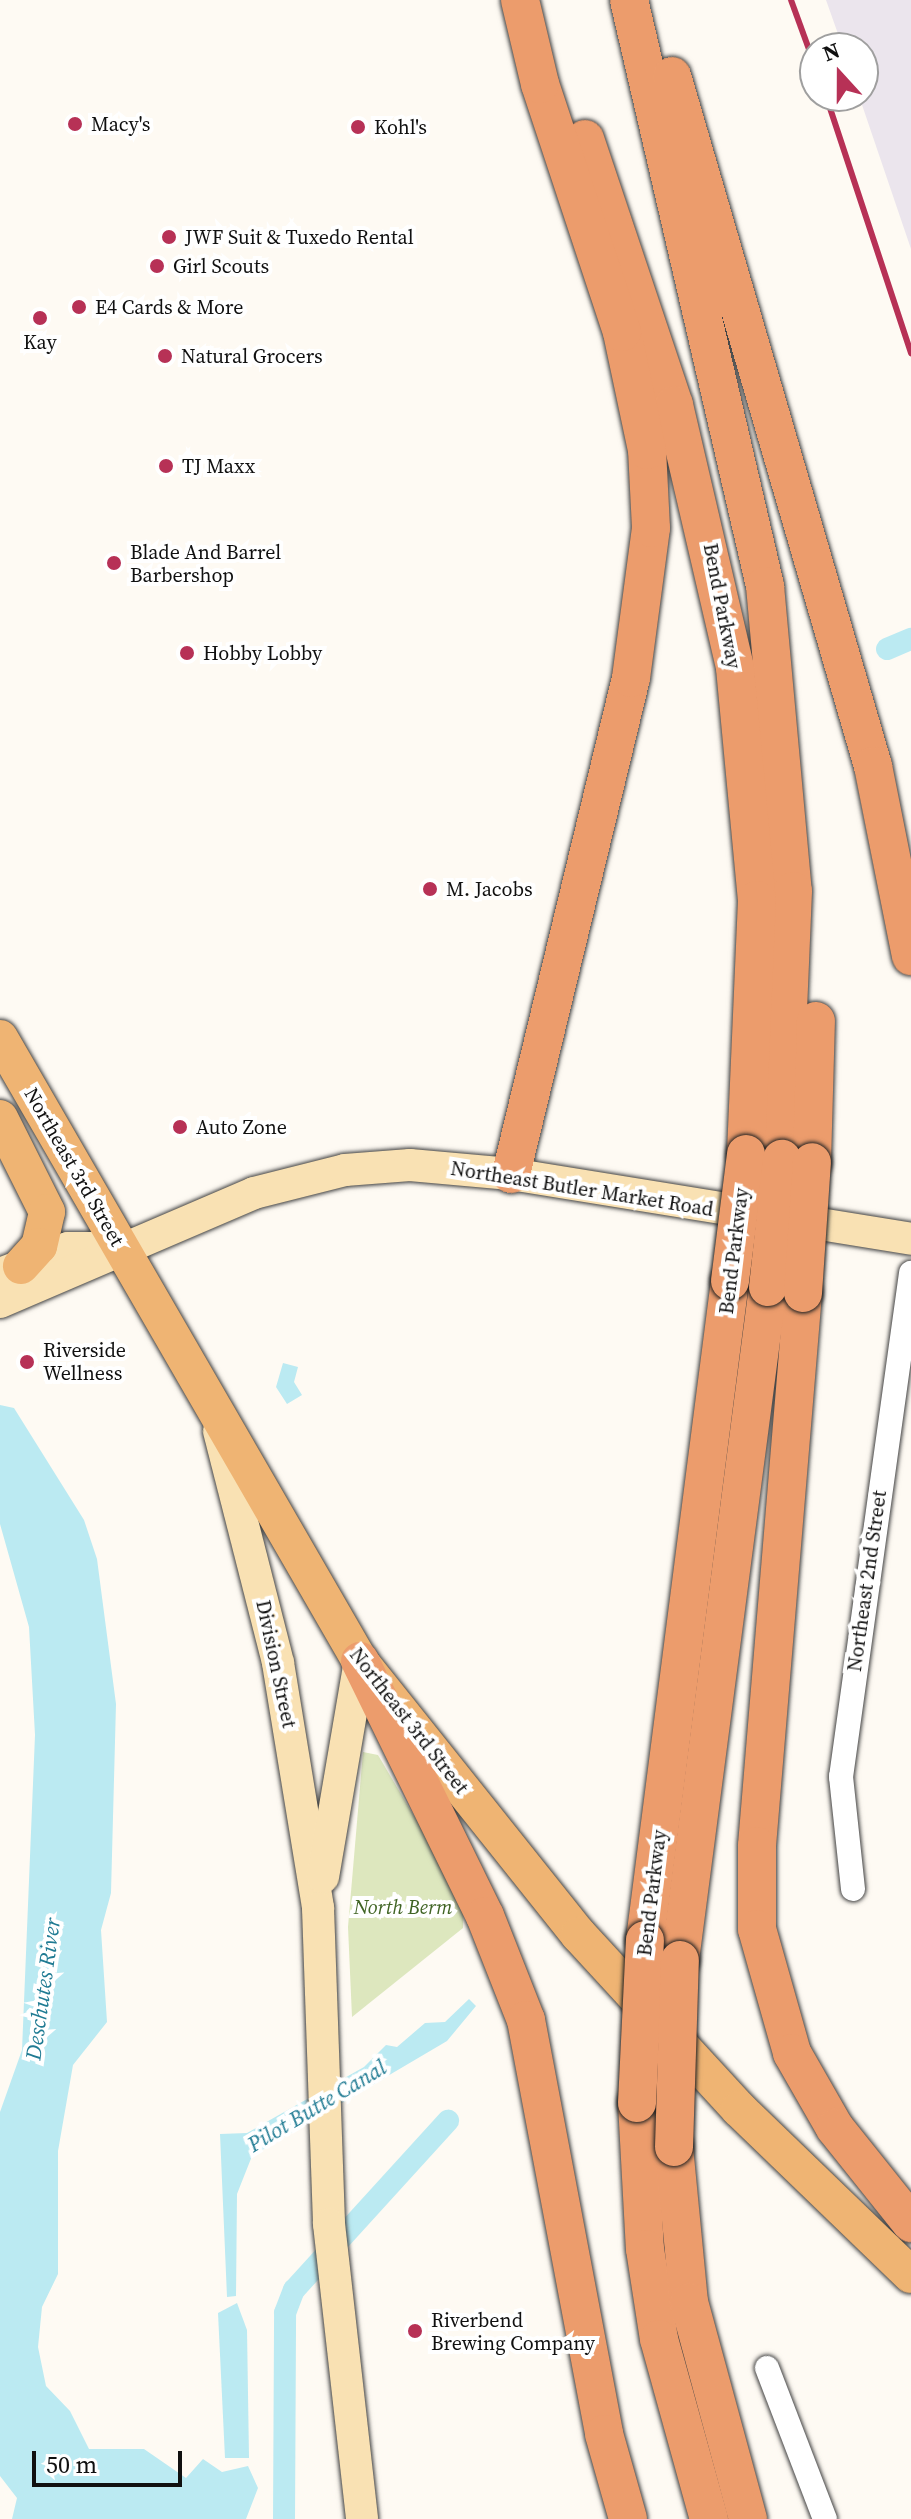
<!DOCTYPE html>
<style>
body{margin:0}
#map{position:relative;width:911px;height:2519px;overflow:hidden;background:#fefaf3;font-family:"Source Serif 4",serif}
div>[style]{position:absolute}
.industrial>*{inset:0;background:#ebe5ed}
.green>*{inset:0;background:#dde7be}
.water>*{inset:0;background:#bbeaf2}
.canal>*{height:22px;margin:-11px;padding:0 11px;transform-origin:11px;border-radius:11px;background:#bbeaf2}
.roads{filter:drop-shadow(0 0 2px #434343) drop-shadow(0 0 2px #434343)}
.minor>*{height:24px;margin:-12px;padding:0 12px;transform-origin:12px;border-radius:12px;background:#fff}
.secondary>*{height:32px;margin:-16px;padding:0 16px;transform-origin:16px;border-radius:16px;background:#f9e1b3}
.primary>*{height:36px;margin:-18px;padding:0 18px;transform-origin:18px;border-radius:18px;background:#efb473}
.trunk>*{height:38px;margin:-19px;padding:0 19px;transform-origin:19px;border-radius:19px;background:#ec9c6c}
.rail>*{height:6px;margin:-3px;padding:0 3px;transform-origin:3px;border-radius:3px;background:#b73156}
.bridges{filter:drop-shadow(0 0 2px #212121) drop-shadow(0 0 2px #212121)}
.trunk-bridge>*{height:38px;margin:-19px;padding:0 19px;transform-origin:19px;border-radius:19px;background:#ec9c6c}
.dots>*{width:22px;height:22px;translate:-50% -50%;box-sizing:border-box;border:4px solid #fff;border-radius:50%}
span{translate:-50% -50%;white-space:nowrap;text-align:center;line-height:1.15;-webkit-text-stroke:8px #fff;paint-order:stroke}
.poi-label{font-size:20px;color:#101010}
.left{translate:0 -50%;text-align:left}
.street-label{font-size:20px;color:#101010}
.park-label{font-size:20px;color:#406424;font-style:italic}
.water-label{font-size:22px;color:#207b93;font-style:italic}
.north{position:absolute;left:799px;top:32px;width:80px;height:80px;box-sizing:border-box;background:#fff;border:2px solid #9f9f9f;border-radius:50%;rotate:339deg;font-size:22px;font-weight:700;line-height:32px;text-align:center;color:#101010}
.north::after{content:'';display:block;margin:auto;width:28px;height:36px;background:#b73156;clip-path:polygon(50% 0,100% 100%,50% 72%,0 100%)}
.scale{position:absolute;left:32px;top:2451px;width:150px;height:36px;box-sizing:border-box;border:4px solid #101010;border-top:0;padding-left:10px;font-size:24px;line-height:28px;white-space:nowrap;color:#101010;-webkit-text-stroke:6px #fff;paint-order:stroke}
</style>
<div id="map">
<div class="industrial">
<div style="clip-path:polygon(826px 0,911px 0,911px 249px,859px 96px,863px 48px,843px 48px)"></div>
</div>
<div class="green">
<div style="clip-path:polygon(363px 1752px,378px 1755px,464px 1901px,463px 1928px,352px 2017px,348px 1927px)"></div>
</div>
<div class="water">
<div style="clip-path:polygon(283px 1363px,298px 1367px,294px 1382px,302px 1395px,287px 1404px,276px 1387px)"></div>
<div style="clip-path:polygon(0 1405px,14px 1408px,84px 1520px,97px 1559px,116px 1704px,111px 1893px,101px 1930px,107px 2022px,73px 2065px,58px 2151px,58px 2274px,42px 2307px,38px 2347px,46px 2386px,70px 2411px,89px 2449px,144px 2449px,186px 2478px,203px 2459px,222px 2472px,248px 2466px,258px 2488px,246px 2519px,12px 2519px,17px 2498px,0 2476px,0 2112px,22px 2050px,35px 1735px,29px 1627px,0 1524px)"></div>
<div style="clip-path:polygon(469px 1999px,476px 2006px,447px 2041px,252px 2156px,237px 2194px,236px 2296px,227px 2297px,220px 2134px,247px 2133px,364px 2067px,386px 2045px,397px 2047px,425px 2023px,445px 2022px)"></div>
<div style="clip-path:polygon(237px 2303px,247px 2330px,249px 2458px,225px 2458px,218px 2313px)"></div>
</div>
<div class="canal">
<div style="left:887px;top:649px;width:26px;rotate:-23deg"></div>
<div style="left:284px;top:2519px;width:206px;rotate:-89.7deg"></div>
<div style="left:285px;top:2313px;width:25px;rotate:-69deg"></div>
<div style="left:294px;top:2290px;width:229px;rotate:-47.7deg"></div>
</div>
<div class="roads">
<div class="minor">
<div style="left:853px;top:1889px;width:113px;rotate:-96.1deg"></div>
<div style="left:841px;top:1777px;width:509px;rotate:-82.09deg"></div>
<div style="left:767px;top:2368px;width:162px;rotate:69deg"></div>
</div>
<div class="secondary">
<div style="left:0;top:1274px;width:73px;rotate:-20.9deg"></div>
<div style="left:68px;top:1248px;width:53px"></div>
<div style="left:0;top:1302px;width:276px;rotate:-23.2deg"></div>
<div style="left:254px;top:1193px;width:94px;rotate:-14.2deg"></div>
<div style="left:345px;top:1170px;width:65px;rotate:-4.4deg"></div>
<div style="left:410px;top:1165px;width:101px;rotate:5.1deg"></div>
<div style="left:511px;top:1174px;width:405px;rotate:9.2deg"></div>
<div style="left:219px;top:1431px;width:239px;rotate:75.7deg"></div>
<div style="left:278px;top:1663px;width:248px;rotate:80.7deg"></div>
<div style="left:318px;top:1908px;width:316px;rotate:88deg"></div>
<div style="left:329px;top:2224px;width:297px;rotate:83.6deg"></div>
<div style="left:323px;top:1877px;width:219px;rotate:-80.3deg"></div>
</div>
<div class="primary">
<div style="left:0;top:1038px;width:720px;rotate:59.98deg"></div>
<div style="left:360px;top:1661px;width:351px;rotate:51.4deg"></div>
<div style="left:579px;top:1935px;width:236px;rotate:47.4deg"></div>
<div style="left:739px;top:2109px;width:239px;rotate:44deg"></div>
<div style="left:0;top:1118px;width:105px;rotate:63.4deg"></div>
<div style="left:47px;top:1212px;width:35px;rotate:103deg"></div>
<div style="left:39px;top:1246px;width:27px;rotate:132deg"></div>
</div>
<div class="trunk">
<div style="left:629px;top:0;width:602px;rotate:76.93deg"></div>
<div style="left:765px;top:586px;width:306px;rotate:84.8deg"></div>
<div style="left:793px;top:891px;width:268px;rotate:92.4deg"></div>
<div style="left:672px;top:76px;width:719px;rotate:73.76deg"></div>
<div style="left:873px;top:766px;width:194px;rotate:78.7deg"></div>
<div style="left:585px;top:139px;width:280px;rotate:71.5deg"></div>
<div style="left:674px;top:405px;width:270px;rotate:76.9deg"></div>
<div style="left:735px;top:668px;width:233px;rotate:84.6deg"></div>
<div style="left:757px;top:900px;width:254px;rotate:92.5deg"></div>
<div style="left:812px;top:1162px;width:141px;rotate:-88.4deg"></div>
<div style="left:511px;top:1174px;width:510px;rotate:-76.4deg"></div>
<div style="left:631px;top:678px;width:151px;rotate:-82.4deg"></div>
<div style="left:651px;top:528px;width:78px;rotate:-92.9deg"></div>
<div style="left:647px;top:450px;width:121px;rotate:-102deg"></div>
<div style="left:622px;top:332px;width:261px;rotate:-108.3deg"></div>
<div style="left:540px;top:84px;width:86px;rotate:-103.4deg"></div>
<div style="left:803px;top:1293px;width:555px;rotate:94.76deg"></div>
<div style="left:757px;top:1846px;width:83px;rotate:90deg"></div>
<div style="left:757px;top:1929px;width:129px;rotate:74.2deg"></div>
<div style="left:792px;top:2053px;width:86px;rotate:60.2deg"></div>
<div style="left:835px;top:2128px;width:122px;rotate:51.3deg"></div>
<div style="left:360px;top:1661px;width:284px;rotate:63.9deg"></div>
<div style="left:485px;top:1916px;width:112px;rotate:68.5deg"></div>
<div style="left:526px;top:2020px;width:421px;rotate:79.3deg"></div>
<div style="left:604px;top:2434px;width:88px;rotate:74.2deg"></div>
<div style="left:645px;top:1940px;width:664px;rotate:-82.65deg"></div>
<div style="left:680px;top:1960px;width:679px;rotate:-82.55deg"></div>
<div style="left:637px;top:2103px;width:146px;rotate:86.9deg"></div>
<div style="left:645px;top:2249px;width:91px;rotate:81.2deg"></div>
<div style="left:659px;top:2339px;width:187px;rotate:74.5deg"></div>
<div style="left:674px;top:2147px;width:156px;rotate:84.5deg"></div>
<div style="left:689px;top:2302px;width:225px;rotate:74.8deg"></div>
</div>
</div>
<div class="rail">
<div style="left:791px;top:0;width:70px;rotate:70deg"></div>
<div style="left:826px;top:96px;width:271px;rotate:71.7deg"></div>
</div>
<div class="bridges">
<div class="trunk-bridge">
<div style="left:730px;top:1281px;width:128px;rotate:-82.8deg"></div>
<div style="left:768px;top:1287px;width:129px;rotate:-83.8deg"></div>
<div style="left:803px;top:1293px;width:131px;rotate:-86.1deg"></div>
<div style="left:637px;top:2103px;width:163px;rotate:-87.2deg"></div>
<div style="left:674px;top:2147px;width:187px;rotate:-88.2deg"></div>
</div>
</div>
<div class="dots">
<div style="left:75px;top:124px;background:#b73156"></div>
<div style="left:358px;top:127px;background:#b73156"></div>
<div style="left:169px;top:237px;background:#b73156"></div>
<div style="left:157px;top:266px;background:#b73156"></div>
<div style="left:79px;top:307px;background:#b73156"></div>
<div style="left:40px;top:318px;background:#b73156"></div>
<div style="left:165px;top:356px;background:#b73156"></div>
<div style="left:166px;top:466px;background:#b73156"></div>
<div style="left:114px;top:563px;background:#b73156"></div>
<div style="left:187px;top:653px;background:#b73156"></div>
<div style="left:430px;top:889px;background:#b73156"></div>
<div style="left:180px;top:1127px;background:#b73156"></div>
<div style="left:27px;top:1362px;background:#b73156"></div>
<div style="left:415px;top:2331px;background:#b73156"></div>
</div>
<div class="poi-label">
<span class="left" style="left:91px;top:124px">Macy's</span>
<span class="left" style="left:374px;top:127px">Kohl's</span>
<span class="left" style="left:185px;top:237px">JWF Suit &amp; Tuxedo Rental</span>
<span class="left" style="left:173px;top:266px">Girl Scouts</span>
<span class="left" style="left:95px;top:307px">E4 Cards &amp; More</span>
<span style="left:40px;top:342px">Kay</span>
<span class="left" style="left:181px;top:356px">Natural Grocers</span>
<span class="left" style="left:182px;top:466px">TJ Maxx</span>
<span class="left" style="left:130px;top:564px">Blade And Barrel<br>Barbershop</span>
<span class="left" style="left:203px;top:653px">Hobby Lobby</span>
<span class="left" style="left:446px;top:889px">M. Jacobs</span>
<span class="left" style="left:196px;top:1127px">Auto Zone</span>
<span class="left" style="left:43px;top:1362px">Riverside<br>Wellness</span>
<span class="left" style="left:431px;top:2332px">Riverbend<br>Brewing Company</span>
</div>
<div class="street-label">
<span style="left:722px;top:606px;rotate:79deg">Bend Parkway</span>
<span style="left:74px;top:1167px;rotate:60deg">Northeast 3rd Street</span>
<span style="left:582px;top:1189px;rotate:9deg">Northeast Butler Market Road</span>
<span style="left:734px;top:1251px;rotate:-83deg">Bend Parkway</span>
<span style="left:867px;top:1581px;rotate:-82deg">Northeast 2nd Street</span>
<span style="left:276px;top:1664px;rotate:78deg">Division Street</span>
<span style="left:409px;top:1721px;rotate:52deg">Northeast 3rd Street</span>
<span style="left:652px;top:1893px;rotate:-83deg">Bend Parkway</span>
</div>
<div class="park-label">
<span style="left:403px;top:1907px">North Berm</span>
</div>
<div class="water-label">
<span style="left:43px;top:1989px;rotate:-82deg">Deschutes River</span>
<span style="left:317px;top:2106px;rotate:-31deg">Pilot Butte Canal</span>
</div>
<div class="north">N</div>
<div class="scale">50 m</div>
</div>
